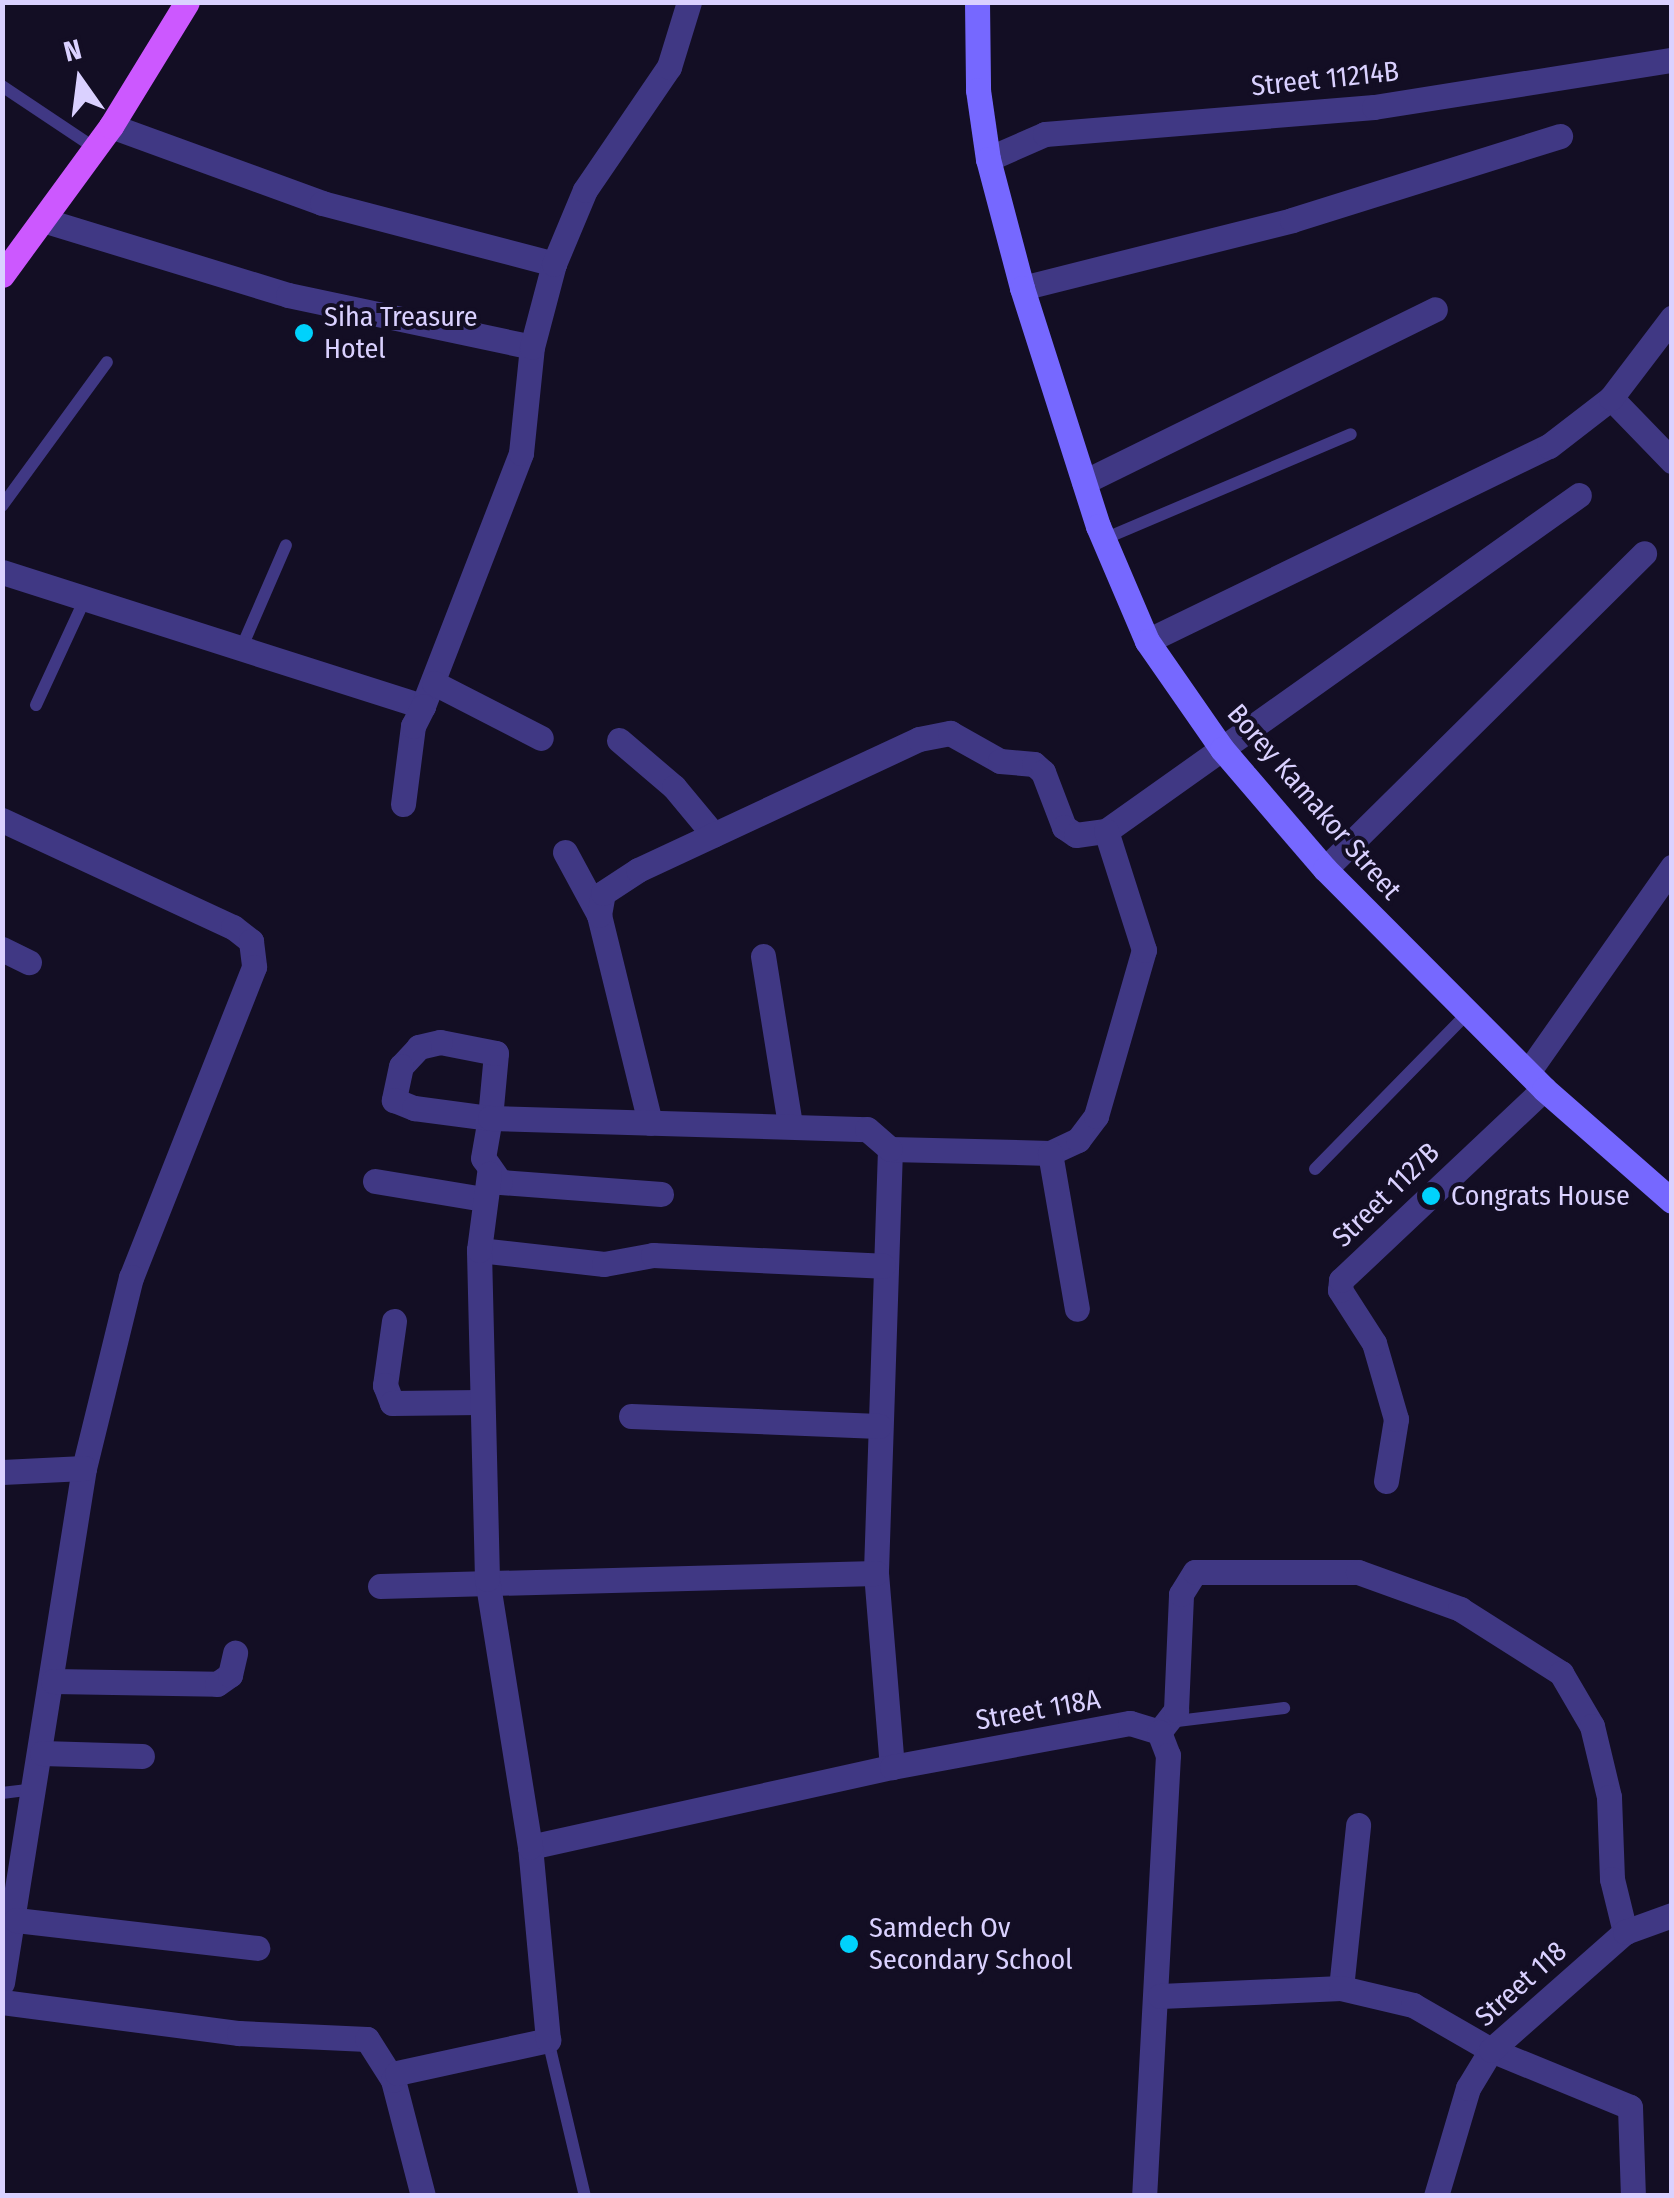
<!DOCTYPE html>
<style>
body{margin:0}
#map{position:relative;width:1674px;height:2198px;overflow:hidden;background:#130e24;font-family:"Fira Sans Condensed",sans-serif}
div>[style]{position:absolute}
.lane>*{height:12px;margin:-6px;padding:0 6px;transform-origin:6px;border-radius:6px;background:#403884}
.street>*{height:25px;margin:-12.5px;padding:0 12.5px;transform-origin:12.5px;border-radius:12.5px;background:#403884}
.secondary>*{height:25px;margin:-12.5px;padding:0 12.5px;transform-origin:12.5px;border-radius:12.5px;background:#7668ff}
.primary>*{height:25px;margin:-12.5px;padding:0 12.5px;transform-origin:12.5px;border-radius:12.5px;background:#cc58ff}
.dots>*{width:28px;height:28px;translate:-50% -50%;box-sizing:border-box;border:5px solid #130e24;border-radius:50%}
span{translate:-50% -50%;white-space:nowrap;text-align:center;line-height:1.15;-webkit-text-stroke:8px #130e24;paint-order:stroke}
.street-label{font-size:28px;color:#dad1ff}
.poi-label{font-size:28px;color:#dad1ff}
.left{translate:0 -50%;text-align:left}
.frame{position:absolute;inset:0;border:5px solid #dad1ff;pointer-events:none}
.north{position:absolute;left:30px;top:30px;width:100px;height:100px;-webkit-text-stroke:8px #130e24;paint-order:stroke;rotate:346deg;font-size:28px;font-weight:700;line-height:40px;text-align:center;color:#dad1ff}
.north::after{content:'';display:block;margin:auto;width:35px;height:45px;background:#dad1ff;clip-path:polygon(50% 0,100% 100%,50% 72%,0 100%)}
</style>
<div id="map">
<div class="lane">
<div style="left:2px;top:86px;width:112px;rotate:33.7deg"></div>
<div style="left:2px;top:506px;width:178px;rotate:-53.9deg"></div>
<div style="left:1104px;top:539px;width:268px;rotate:-23deg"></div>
<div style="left:241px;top:649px;width:113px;rotate:-66.6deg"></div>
<div style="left:36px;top:705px;width:117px;rotate:-65.2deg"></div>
<div style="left:1315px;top:1169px;width:220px;rotate:-45.6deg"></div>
<div style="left:1169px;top:1722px;width:116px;rotate:-6.9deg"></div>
<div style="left:2px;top:1793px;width:32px;rotate:-7deg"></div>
<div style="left:548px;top:2040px;width:160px;rotate:76.7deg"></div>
</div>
<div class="street">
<div style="left:111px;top:126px;width:225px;rotate:20deg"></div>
<div style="left:322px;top:203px;width:240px;rotate:14.7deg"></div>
<div style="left:988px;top:159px;width:62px;rotate:-23.7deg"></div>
<div style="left:1045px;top:134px;width:330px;rotate:-4.7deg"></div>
<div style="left:1374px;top:107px;width:301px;rotate:-9deg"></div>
<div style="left:43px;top:220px;width:256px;rotate:17deg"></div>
<div style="left:288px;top:295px;width:249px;rotate:12deg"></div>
<div style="left:1022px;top:288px;width:278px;rotate:-14.1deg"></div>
<div style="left:1292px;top:220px;width:281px;rotate:-17.4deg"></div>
<div style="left:1611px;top:398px;width:88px;rotate:45.9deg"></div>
<div style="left:1084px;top:482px;width:391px;rotate:-26.2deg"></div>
<div style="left:2px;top:572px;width:442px;rotate:17.7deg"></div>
<div style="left:423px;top:706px;width:271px;rotate:-68.8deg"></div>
<div style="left:521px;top:453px;width:107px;rotate:-84.1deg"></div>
<div style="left:532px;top:347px;width:86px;rotate:-75.2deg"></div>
<div style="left:554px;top:264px;width:80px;rotate:-67.3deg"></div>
<div style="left:585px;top:190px;width:149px;rotate:-55.7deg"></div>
<div style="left:669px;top:67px;width:68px;rotate:-72.9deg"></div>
<div style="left:1147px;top:641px;width:447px;rotate:-25.9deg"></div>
<div style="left:1549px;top:446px;width:78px;rotate:-37.7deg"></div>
<div style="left:1611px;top:398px;width:101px;rotate:-52.7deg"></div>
<div style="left:434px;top:683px;width:120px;rotate:27.2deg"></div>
<div style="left:619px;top:740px;width:72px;rotate:40.5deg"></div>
<div style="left:674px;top:787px;width:62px;rotate:50.2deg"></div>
<div style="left:403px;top:804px;width:79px;rotate:-82.7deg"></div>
<div style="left:413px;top:726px;width:22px;rotate:-63deg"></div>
<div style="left:2px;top:820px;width:255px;rotate:24.9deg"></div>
<div style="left:233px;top:927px;width:23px;rotate:38deg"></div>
<div style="left:251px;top:941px;width:26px;rotate:83deg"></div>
<div style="left:254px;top:967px;width:334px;rotate:111.6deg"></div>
<div style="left:131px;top:1277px;width:197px;rotate:103.8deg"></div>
<div style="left:84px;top:1468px;width:521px;rotate:99.05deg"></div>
<div style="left:565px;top:852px;width:72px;rotate:61.6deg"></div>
<div style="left:599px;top:915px;width:214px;rotate:76.2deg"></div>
<div style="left:1325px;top:869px;width:449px;rotate:-44.7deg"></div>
<div style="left:599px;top:915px;width:22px;rotate:-80deg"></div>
<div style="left:603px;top:893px;width:42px;rotate:-33.3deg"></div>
<div style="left:638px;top:870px;width:310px;rotate:-25deg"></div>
<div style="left:919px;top:739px;width:32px;rotate:-11deg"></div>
<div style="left:950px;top:733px;width:57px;rotate:29.2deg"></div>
<div style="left:1000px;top:761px;width:34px;rotate:5deg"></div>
<div style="left:1034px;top:764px;width:12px;rotate:42deg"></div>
<div style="left:1043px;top:772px;width:59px;rotate:69.1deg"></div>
<div style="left:1064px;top:827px;width:14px;rotate:34deg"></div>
<div style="left:1076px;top:835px;width:30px;rotate:-8deg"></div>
<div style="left:1106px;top:831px;width:580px;rotate:-35.39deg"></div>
<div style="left:2px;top:949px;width:30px;rotate:26deg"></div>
<div style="left:763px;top:956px;width:171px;rotate:80.9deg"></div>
<div style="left:1528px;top:1072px;width:251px;rotate:-54.9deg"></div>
<div style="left:890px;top:1149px;width:424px;rotate:91.9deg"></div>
<div style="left:876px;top:1573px;width:195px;rotate:85.3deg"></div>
<div style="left:890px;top:1149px;width:160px;rotate:1.4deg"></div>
<div style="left:1050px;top:1153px;width:31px;rotate:-25deg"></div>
<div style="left:1078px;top:1140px;width:30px;rotate:-53deg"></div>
<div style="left:1096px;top:1116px;width:173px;rotate:-73.9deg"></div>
<div style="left:1144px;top:950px;width:125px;rotate:-107.7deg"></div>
<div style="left:1050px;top:1153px;width:158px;rotate:80.2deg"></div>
<div style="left:375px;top:1181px;width:110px;rotate:9.4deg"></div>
<div style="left:661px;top:1194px;width:161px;rotate:-175.7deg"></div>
<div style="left:500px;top:1182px;width:29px;rotate:-125deg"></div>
<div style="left:483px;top:1158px;width:41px;rotate:-80.1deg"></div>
<div style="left:490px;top:1118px;width:65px;rotate:-84.7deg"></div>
<div style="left:496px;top:1053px;width:57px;rotate:-168.9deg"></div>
<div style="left:440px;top:1042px;width:22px;rotate:167deg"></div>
<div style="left:419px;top:1047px;width:26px;rotate:133deg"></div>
<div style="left:401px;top:1066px;width:35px;rotate:102deg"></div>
<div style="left:394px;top:1100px;width:22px;rotate:22deg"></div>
<div style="left:414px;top:1108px;width:77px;rotate:7.5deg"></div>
<div style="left:490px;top:1118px;width:377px;rotate:1.7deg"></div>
<div style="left:867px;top:1129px;width:30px;rotate:41deg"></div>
<div style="left:479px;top:1250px;width:126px;rotate:6.4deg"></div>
<div style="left:604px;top:1264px;width:50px;rotate:-10.4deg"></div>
<div style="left:653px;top:1255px;width:230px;rotate:2.7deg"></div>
<div style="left:394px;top:1321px;width:65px;rotate:98deg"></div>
<div style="left:385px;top:1385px;width:19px;rotate:69deg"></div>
<div style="left:392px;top:1403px;width:88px;rotate:-0.7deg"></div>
<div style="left:631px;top:1416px;width:248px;rotate:2.3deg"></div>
<div style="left:2px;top:1472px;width:82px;rotate:-2.8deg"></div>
<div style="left:1386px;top:1481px;width:63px;rotate:-80.8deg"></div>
<div style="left:1396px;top:1419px;width:79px;rotate:-106.1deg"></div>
<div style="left:1374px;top:1343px;width:63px;rotate:-122.7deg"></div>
<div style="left:1340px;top:1290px;width:10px;rotate:-84deg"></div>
<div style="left:1341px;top:1280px;width:279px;rotate:-43.3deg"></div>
<div style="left:380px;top:1586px;width:496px;rotate:-1.5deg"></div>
<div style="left:53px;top:1681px;width:164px;rotate:1deg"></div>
<div style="left:217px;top:1684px;width:16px;rotate:-35deg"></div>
<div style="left:230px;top:1675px;width:23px;rotate:-77deg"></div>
<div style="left:1159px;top:1732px;width:28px;rotate:-52deg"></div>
<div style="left:1176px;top:1710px;width:116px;rotate:-87.5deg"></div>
<div style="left:1181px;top:1594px;width:26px;rotate:-58deg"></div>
<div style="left:1195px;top:1572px;width:163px"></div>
<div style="left:1358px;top:1572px;width:109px;rotate:19.9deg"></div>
<div style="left:1460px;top:1609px;width:120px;rotate:32.4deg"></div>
<div style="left:1561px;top:1673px;width:61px;rotate:59.7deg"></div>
<div style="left:1592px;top:1726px;width:73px;rotate:76.5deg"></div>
<div style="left:1609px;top:1797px;width:82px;rotate:87.9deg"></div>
<div style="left:1612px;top:1879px;width:55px;rotate:76.2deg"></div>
<div style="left:42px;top:1753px;width:100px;rotate:1.7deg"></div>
<div style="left:530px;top:1847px;width:371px;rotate:-12.5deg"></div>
<div style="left:892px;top:1767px;width:242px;rotate:-10.5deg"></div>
<div style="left:1130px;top:1723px;width:30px;rotate:17deg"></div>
<div style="left:1159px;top:1732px;width:25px;rotate:69deg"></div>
<div style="left:1168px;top:1755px;width:442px;rotate:93.1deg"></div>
<div style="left:16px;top:1920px;width:243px;rotate:6.6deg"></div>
<div style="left:1341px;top:1988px;width:164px;rotate:-84deg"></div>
<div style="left:1160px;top:1996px;width:181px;rotate:-2.5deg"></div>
<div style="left:1341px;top:1988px;width:74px;rotate:13.3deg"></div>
<div style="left:1413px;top:2005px;width:90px;rotate:30deg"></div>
<div style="left:1491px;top:2050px;width:150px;rotate:22.3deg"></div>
<div style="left:1630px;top:2107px;width:89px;rotate:88.1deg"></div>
<div style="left:2px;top:2002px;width:239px;rotate:7.5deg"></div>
<div style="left:239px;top:2033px;width:128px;rotate:2.7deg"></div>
<div style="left:367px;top:2039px;width:49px;rotate:57.6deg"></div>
<div style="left:393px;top:2080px;width:120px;rotate:75.5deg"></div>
<div style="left:393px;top:2080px;width:8px;rotate:-60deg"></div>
<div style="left:397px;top:2073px;width:155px;rotate:-12.3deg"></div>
<div style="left:548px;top:2040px;width:194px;rotate:-95.3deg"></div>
<div style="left:530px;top:1847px;width:271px;rotate:-99.1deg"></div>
<div style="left:487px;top:1579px;width:329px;rotate:-91.4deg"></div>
<div style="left:479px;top:1250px;width:77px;rotate:-82.5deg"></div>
<div style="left:1436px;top:2196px;width:113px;rotate:-73.5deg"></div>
<div style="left:1468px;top:2088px;width:44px;rotate:-58.8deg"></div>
<div style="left:1491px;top:2050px;width:179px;rotate:-41.4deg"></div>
<div style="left:1625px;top:1932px;width:50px;rotate:-19.9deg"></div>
</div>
<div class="secondary">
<div style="left:977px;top:2px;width:88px;rotate:89.3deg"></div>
<div style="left:978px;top:90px;width:70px;rotate:81.8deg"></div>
<div style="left:988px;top:159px;width:133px;rotate:75.2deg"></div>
<div style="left:1022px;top:288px;width:250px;rotate:72.3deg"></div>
<div style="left:1098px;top:526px;width:125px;rotate:66.9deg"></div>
<div style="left:1147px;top:641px;width:131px;rotate:55.2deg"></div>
<div style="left:1222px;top:749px;width:158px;rotate:49.4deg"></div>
<div style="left:1325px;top:869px;width:310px;rotate:45.1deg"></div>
<div style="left:1544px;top:1089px;width:170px;rotate:41.2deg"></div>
</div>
<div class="primary">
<div style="left:2px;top:275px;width:185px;rotate:-53.8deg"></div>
<div style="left:111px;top:126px;width:145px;rotate:-58.5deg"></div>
</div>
<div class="dots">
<div style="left:304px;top:333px;background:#00d2fc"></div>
<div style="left:1431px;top:1196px;background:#00d2fc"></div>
<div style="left:849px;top:1944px;background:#00d2fc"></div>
</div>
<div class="street-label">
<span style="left:1325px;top:79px;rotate:-6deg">Street 11214B</span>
<span style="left:1314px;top:802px;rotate:49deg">Borey Kamakor Street</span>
<span style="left:1386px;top:1195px;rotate:-44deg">Street 1127B</span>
<span style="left:1038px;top:1710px;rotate:-10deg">Street 118A</span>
<span style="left:1521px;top:1984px;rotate:-42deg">Street 118</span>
</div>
<div class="poi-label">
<span class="left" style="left:324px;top:333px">Siha Treasure<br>Hotel</span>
<span class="left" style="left:1451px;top:1196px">Congrats House</span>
<span class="left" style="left:869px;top:1944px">Samdech Ov<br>Secondary School</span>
</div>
<div class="frame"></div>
<div class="north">N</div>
</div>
